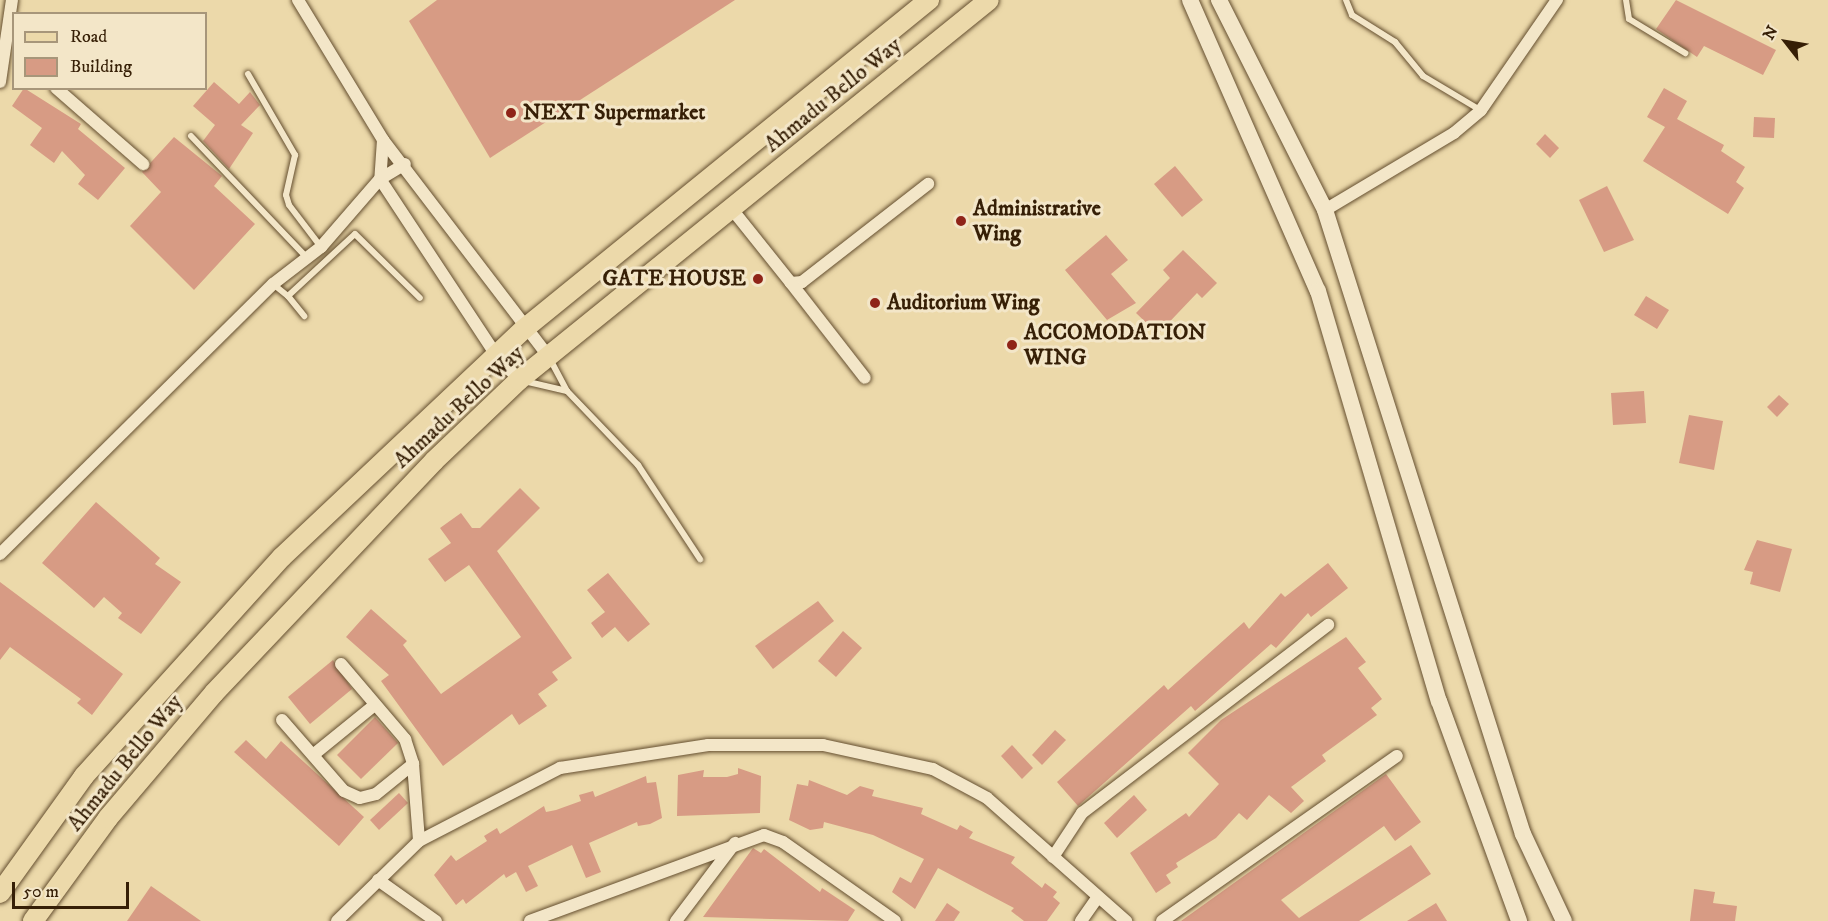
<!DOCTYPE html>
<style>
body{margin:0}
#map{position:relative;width:1828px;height:921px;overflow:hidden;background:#ecd9aa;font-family:"IM FELL DW Pica",serif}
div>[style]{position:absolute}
.building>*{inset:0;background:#d79b84}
.roads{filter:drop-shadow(0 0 2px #644e2f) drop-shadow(0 0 2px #644e2f)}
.lane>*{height:6px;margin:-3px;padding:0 3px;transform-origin:3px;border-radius:3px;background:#f3e6c8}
.street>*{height:12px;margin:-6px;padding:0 6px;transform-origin:6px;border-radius:6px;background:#f3e6c8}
.secondary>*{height:16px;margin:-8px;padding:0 8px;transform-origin:8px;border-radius:8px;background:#f3e6c8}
.primary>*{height:20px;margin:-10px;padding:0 10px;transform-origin:10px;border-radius:10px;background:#ecd9aa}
.dots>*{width:16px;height:16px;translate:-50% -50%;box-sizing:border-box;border:3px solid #f3e6c8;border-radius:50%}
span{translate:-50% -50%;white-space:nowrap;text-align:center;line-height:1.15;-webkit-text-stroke:6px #f3e6c8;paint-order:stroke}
.street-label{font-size:22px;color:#361f06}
.poi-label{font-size:22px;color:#361f06;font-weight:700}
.left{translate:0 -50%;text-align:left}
.right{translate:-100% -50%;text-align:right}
.legend{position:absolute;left:12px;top:12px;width:195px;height:78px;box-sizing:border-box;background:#f3e6c8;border:2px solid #a7967a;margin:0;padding:8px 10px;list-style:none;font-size:18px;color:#361f06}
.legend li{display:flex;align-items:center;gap:12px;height:30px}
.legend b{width:30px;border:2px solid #a7967a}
.north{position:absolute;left:1756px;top:12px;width:60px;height:60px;-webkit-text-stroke:4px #f3e6c8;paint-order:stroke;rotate:301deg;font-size:16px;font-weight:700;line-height:24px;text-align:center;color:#361f06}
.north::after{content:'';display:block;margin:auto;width:21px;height:27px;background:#361f06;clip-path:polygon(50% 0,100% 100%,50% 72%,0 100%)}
.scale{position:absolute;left:12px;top:882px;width:117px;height:27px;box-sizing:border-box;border:3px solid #361f06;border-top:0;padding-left:8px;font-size:18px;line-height:21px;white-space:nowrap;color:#361f06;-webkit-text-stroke:4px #f3e6c8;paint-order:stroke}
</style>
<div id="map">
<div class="building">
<div style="clip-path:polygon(437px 0,735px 0,490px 158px,409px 21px)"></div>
<div style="clip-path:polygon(1676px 0,1776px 50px,1763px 75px,1704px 46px,1697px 57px,1656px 29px)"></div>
<div style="clip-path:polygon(214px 82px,239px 104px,250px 92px,260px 105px,241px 125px,253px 133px,229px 169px,203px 141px,215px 125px,193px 106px)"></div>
<div style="clip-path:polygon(24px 88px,81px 124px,78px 129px,125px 168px,98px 200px,78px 184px,85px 175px,62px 151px,54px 163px,30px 145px,42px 128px,12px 106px)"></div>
<div style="clip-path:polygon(1664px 88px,1687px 101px,1677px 119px,1724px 145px,1721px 151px,1745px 167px,1736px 182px,1744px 188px,1728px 214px,1643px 161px,1665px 127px,1647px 117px)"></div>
<div style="clip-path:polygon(1754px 117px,1775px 118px,1774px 138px,1753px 137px)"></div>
<div style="clip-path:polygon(1545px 134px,1559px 148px,1550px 158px,1536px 144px)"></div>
<div style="clip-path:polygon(174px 137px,222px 176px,214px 186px,255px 224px,194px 290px,130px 226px,161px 192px,142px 172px)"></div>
<div style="clip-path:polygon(1175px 166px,1203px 200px,1182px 217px,1154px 184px)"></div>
<div style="clip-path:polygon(1607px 186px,1634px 240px,1604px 252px,1579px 200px)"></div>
<div style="clip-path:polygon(1106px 235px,1128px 260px,1111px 274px,1136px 303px,1107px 320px,1065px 270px)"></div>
<div style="clip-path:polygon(1183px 250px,1217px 283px,1202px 298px,1197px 293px,1158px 334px,1136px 313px,1170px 278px,1163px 270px)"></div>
<div style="clip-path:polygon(1646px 296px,1669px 310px,1657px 329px,1634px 315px)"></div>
<div style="clip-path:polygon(1644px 391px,1646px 423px,1613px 425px,1611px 393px)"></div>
<div style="clip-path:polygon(1779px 395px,1789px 404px,1777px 417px,1767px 407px)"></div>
<div style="clip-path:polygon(1689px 415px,1723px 421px,1714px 470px,1679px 463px)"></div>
<div style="clip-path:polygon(520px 488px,540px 508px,497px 551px,572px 658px,552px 672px,558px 680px,538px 694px,547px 706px,519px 725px,512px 714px,443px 766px,381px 681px,389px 675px,346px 637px,371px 609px,407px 641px,403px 645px,441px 694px,521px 637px,469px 565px,445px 582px,428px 559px,451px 543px,440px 528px,461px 513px,472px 528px,480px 528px)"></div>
<div style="clip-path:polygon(96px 502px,160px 558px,155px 564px,181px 582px,141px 634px,118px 618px,122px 613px,104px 597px,94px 608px,42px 563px)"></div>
<div style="clip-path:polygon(1757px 540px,1792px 549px,1780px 592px,1750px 584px,1753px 572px,1744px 570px)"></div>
<div style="clip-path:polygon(1328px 563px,1348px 588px,1311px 617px,1308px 613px,1276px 648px,1271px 644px,1195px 711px,1191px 706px,1078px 806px,1057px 782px,1164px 685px,1168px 690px,1244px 622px,1249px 629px,1281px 593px,1285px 597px)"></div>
<div style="clip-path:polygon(608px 573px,650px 624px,628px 642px,615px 627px,602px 638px,591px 623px,605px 612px,587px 590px)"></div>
<div style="clip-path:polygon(0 582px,123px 674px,92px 715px,77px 703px,81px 699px,10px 647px,0 660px)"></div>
<div style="clip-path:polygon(818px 601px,834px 621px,773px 669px,755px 646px)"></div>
<div style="clip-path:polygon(843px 631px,862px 648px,836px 677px,818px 661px)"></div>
<div style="clip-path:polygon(1346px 637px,1366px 662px,1358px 668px,1382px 699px,1371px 708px,1377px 715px,1322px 755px,1326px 761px,1291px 787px,1304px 801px,1291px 813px,1269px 795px,1247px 820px,1239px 813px,1216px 838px,1176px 863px,1178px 867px,1166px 875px,1171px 883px,1156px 893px,1130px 853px,1186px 813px,1189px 817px,1219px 784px,1188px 753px,1221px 720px)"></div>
<div style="clip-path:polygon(333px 660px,352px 689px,310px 724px,288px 697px)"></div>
<div style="clip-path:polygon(375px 717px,398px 743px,361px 779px,337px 755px)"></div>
<div style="clip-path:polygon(1055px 730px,1066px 740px,1042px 765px,1032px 755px)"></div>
<div style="clip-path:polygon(246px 740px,266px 759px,281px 741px,364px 817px,339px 846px,234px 752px)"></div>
<div style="clip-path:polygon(1012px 745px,1033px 768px,1022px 779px,1001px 756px)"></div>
<div style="clip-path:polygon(738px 768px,761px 776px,760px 813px,677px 816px,678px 775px,704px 770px,703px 777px,727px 777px,738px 774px)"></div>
<div style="clip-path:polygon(1386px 774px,1421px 822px,1395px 841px,1384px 826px,1281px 900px,1299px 918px,1411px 845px,1431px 874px,1359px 921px,1181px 921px)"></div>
<div style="clip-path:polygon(646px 776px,647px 783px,656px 782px,662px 818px,650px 824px,638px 826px,637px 822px,589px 843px,601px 872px,586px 878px,572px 845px,528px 866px,538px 886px,526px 892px,516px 872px,506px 878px,504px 874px,466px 904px,463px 899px,456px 905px,434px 875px,451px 855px,456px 861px,487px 841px,484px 836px,497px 828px,500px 834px,544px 806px,546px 812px,556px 810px,581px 801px,579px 795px,593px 791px,595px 797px)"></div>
<div style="clip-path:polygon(809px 780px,847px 795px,860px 786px,874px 790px,872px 796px,923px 808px,921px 814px,957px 830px,960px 825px,973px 832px,969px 838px,1015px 857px,1011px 863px,1042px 888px,1045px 883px,1057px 892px,1053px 897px,1060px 903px,1047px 921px,1024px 921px,1011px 911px,1014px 908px,938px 868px,915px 909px,892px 892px,900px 877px,911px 883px,924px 859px,873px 835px,824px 822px,823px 828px,810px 830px,789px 820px,797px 784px,808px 786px)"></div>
<div style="clip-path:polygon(399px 793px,408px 803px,379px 830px,370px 820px)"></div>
<div style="clip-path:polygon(1134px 795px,1147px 810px,1117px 838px,1104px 823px)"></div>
<div style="clip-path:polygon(753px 848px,761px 853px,764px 849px,820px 892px,822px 888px,855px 910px,848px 921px,703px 917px)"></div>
<div style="clip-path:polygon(151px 886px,201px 921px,127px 921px)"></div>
<div style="clip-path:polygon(1694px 889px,1715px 892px,1713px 903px,1737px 906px,1735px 921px,1690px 921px)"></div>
<div style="clip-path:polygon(947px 903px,960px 912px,954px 921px,935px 921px)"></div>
<div style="clip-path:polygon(1436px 903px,1447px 921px,1407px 921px)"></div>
</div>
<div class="roads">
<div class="lane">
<div style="left:1346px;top:0;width:16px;rotate:68deg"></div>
<div style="left:1352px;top:15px;width:51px;rotate:32.1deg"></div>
<div style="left:1395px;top:42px;width:44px;rotate:50.5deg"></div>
<div style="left:1423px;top:76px;width:66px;rotate:30.8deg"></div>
<div style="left:1626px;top:0;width:19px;rotate:81deg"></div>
<div style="left:1629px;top:19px;width:66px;rotate:31.3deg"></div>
<div style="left:248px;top:74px;width:94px;rotate:59.9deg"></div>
<div style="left:295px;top:155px;width:41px;rotate:102.7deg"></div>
<div style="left:286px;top:195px;width:10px;rotate:73deg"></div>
<div style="left:289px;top:205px;width:53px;rotate:52.7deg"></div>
<div style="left:191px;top:136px;width:168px;rotate:46.4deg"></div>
<div style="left:273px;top:284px;width:19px;rotate:39deg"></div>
<div style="left:288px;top:296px;width:91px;rotate:-42.8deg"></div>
<div style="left:355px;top:234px;width:91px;rotate:44.6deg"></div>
<div style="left:288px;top:296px;width:26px;rotate:51deg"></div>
<div style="left:550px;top:359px;width:36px;rotate:62deg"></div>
<div style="left:567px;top:391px;width:103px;rotate:46.2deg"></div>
<div style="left:638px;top:465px;width:113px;rotate:56.6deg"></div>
<div style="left:524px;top:381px;width:44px;rotate:13.1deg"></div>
</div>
<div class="street">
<div style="left:298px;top:0;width:164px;rotate:58.7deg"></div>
<div style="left:383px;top:140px;width:272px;rotate:52.6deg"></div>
<div style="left:0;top:82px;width:83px;rotate:-81.7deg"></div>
<div style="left:56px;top:88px;width:116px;rotate:41.1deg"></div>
<div style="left:383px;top:140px;width:39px;rotate:94deg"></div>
<div style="left:380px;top:179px;width:211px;rotate:56.6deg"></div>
<div style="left:496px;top:355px;width:34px;rotate:47deg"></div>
<div style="left:731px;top:208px;width:96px;rotate:51.3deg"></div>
<div style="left:791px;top:283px;width:11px;rotate:-5deg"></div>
<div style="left:802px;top:282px;width:160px;rotate:-37.9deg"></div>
<div style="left:1325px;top:210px;width:150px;rotate:-30.8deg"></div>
<div style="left:1454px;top:133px;width:35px;rotate:-40deg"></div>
<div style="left:1481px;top:110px;width:134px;rotate:-55.4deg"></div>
<div style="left:791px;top:283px;width:120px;rotate:52.1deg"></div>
<div style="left:0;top:554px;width:384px;rotate:-44.7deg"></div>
<div style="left:273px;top:284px;width:61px;rotate:-37.6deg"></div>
<div style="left:321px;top:247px;width:90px;rotate:-49.1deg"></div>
<div style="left:380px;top:179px;width:29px;rotate:-31deg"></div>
<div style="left:341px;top:664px;width:99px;rotate:49.5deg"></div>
<div style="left:405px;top:739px;width:26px;rotate:72deg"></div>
<div style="left:413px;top:764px;width:77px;rotate:85.5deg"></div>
<div style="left:282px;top:720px;width:94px;rotate:48.9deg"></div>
<div style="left:344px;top:791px;width:17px;rotate:24deg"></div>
<div style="left:360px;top:798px;width:16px;rotate:-14deg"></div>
<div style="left:376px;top:794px;width:48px;rotate:-39deg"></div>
<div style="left:313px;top:755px;width:76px;rotate:-39.1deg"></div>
<div style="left:1053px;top:857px;width:53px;rotate:-56.6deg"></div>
<div style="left:1082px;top:813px;width:310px;rotate:-37.4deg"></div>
<div style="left:378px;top:880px;width:71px;rotate:35.3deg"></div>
<div style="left:337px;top:921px;width:115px;rotate:-44.3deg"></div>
<div style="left:419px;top:841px;width:159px;rotate:-27.4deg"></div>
<div style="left:560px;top:768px;width:150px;rotate:-8.8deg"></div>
<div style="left:708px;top:745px;width:115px"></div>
<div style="left:823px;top:745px;width:113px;rotate:12.3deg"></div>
<div style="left:933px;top:769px;width:61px;rotate:28.2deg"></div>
<div style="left:987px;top:798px;width:186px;rotate:41.5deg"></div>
<div style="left:530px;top:921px;width:249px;rotate:-20.2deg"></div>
<div style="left:764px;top:835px;width:20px;rotate:20deg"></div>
<div style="left:783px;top:842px;width:137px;rotate:35.2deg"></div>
<div style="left:676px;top:921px;width:98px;rotate:-52.9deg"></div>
<div style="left:1081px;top:921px;width:29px;rotate:-55deg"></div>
<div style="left:1162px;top:921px;width:287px;rotate:-35.1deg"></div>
</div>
<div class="secondary">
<div style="left:1190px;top:0;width:318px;rotate:66.3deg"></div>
<div style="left:1318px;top:291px;width:427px;rotate:73.6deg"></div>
<div style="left:1439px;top:701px;width:234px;rotate:70deg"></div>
<div style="left:1219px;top:0;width:235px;rotate:63.2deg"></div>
<div style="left:1325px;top:210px;width:655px;rotate:72.4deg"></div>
<div style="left:1523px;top:834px;width:96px;rotate:64.8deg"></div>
</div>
<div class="primary">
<div style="left:0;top:893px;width:144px;rotate:-54.3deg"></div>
<div style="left:84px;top:776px;width:295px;rotate:-47.9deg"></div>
<div style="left:282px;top:557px;width:332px;rotate:-43.3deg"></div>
<div style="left:524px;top:329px;width:522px;rotate:-39.09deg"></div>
<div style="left:33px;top:921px;width:127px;rotate:-53.9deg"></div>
<div style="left:108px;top:818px;width:164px;rotate:-49.7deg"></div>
<div style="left:214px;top:693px;width:320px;rotate:-46.5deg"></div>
<div style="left:434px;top:461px;width:117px;rotate:-43.6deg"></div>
<div style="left:519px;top:380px;width:604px;rotate:-38.96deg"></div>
</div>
</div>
<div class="dots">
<div style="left:511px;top:113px;background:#8f2418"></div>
<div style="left:961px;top:221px;background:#8f2418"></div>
<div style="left:758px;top:279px;background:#8f2418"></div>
<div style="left:875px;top:303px;background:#8f2418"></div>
<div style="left:1012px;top:345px;background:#8f2418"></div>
</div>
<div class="street-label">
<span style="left:833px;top:95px;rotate:-39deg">Ahmadu Bello Way</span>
<span style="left:459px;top:407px;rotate:-43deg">Ahmadu Bello Way</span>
<span style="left:125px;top:763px;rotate:-51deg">Ahmadu Bello Way</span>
</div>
<div class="poi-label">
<span class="left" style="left:523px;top:113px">NEXT Supermarket</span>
<span class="left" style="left:973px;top:221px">Administrative<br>Wing</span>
<span class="right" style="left:746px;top:279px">GATE HOUSE</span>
<span class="left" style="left:887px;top:303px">Auditorium Wing</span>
<span class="left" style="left:1024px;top:345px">ACCOMODATION<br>WING</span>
</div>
<ul class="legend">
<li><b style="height:8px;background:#ecd9aa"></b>Road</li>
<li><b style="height:16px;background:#d79b84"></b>Building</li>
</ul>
<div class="north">N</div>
<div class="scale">50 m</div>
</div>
